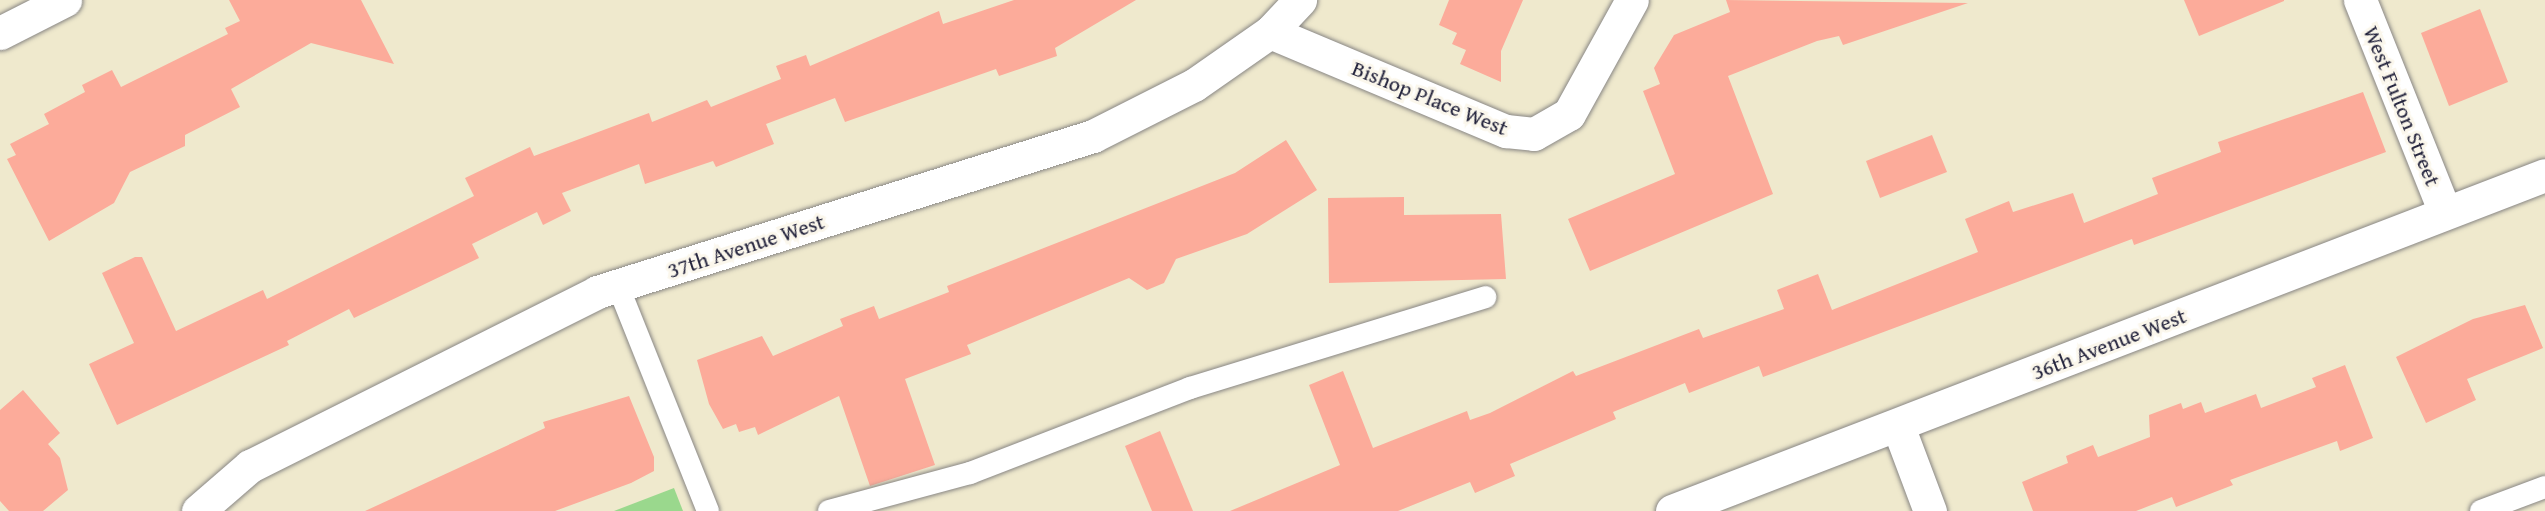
<!DOCTYPE html>
<style>
body{margin:0}
#map{position:relative;width:2545px;height:511px;overflow:hidden;background:#efe9cd;font-family:"Gentium Book Plus",serif}
div>[style]{position:absolute}
.green>*{inset:0;background:#9ad88d}
.building>*{inset:0;background:#fcab9a}
.roads{filter:drop-shadow(0 0 2px #888684) drop-shadow(0 0 2px #888684)}
.lane>*{height:22px;margin:-11px;padding:0 11px;transform-origin:11px;border-radius:11px;background:#fff}
.street>*{height:33px;margin:-16.5px;padding:0 16.5px;transform-origin:16.5px;border-radius:16.5px;background:#fff}
span{translate:-50% -50%;white-space:nowrap;text-align:center;line-height:1.15;-webkit-text-stroke:6px #fbf7ec;paint-order:stroke}
.street-label{font-size:22px;color:#22223b}
</style>
<div id="map">
<div class="green">
<div style="clip-path:polygon(674px 488px,683px 511px,614px 511px)"></div>
</div>
<div class="building">
<div style="clip-path:polygon(229px 0,361px 0,394px 64px,311px 43px,231px 89px,240px 107px,185px 135px,185px 146px,130px 172px,114px 203px,49px 241px,7px 159px,16px 155px,10px 144px,49px 124px,44px 114px,85px 92px,82px 85px,112px 70px,121px 87px,228px 34px,225px 28px,240px 21px)"></div>
<div style="clip-path:polygon(1014px 0,1136px 0,1055px 48px,1057px 56px,999px 76px,996px 69px,845px 122px,835px 98px,766px 124px,774px 144px,716px 167px,713px 161px,645px 184px,639px 164px,562px 193px,571px 211px,543px 225px,537px 212px,472px 244px,479px 258px,354px 318px,349px 309px,287px 341px,289px 345px,117px 425px,89px 364px,134px 343px,102px 273px,135px 257px,142px 257px,176px 331px,263px 290px,267px 299px,474px 196px,465px 178px,530px 147px,534px 156px,649px 113px,652px 122px,707px 100px,711px 107px,781px 79px,776px 66px,806px 55px,810px 66px,939px 11px,943px 24px)"></div>
<div style="clip-path:polygon(1449px 0,1523px 0,1501px 51px,1501px 82px,1460px 64px,1466px 50px,1452px 44px,1457px 33px,1439px 25px)"></div>
<div style="clip-path:polygon(1726px 0,1968px 3px,1843px 45px,1839px 36px,1817px 41px,1728px 76px,1773px 194px,1590px 271px,1568px 219px,1675px 174px,1643px 91px,1660px 84px,1654px 68px,1674px 35px,1730px 12px)"></div>
<div style="clip-path:polygon(2184px 0,2284px 0,2284px 1px,2199px 36px)"></div>
<div style="clip-path:polygon(2480px 9px,2508px 82px,2449px 106px,2421px 33px)"></div>
<div style="clip-path:polygon(2363px 92px,2386px 152px,2134px 245px,2132px 239px,1763px 377px,1759px 366px,1689px 393px,1685px 383px,1613px 412px,1616px 419px,1510px 464px,1515px 476px,1475px 493px,1470px 482px,1398px 511px,1230px 511px,1340px 465px,1309px 385px,1343px 371px,1373px 448px,1467px 411px,1470px 420px,1490px 413px,1573px 371px,1576px 376px,1699px 329px,1703px 338px,1784px 309px,1777px 290px,1818px 274px,1832px 310px,1978px 252px,1965px 219px,2009px 201px,2013px 212px,2073px 193px,2084px 223px,2158px 194px,2152px 178px,2221px 152px,2218px 142px)"></div>
<div style="clip-path:polygon(1932px 135px,1947px 172px,1880px 198px,1866px 161px)"></div>
<div style="clip-path:polygon(1286px 140px,1317px 190px,1247px 234px,1176px 259px,1164px 283px,1147px 290px,1129px 278px,967px 345px,971px 354px,905px 379px,935px 465px,870px 486px,839px 396px,758px 435px,755px 427px,739px 432px,736px 424px,723px 429px,709px 404px,697px 360px,762px 336px,773px 356px,843px 326px,840px 319px,874px 306px,879px 319px,949px 292px,947px 286px,1235px 173px)"></div>
<div style="clip-path:polygon(1404px 197px,1404px 215px,1501px 214px,1506px 279px,1329px 283px,1328px 198px)"></div>
<div style="clip-path:polygon(2525px 305px,2543px 348px,2467px 379px,2476px 400px,2426px 423px,2396px 357px,2473px 319px)"></div>
<div style="clip-path:polygon(2345px 365px,2373px 438px,2340px 451px,2337px 441px,2230px 480px,2233px 485px,2176px 507px,2172px 497px,2136px 511px,2033px 511px,2022px 482px,2068px 463px,2066px 456px,2093px 445px,2098px 457px,2150px 437px,2149px 415px,2181px 403px,2183px 409px,2201px 402px,2205px 413px,2256px 394px,2261px 408px,2316px 387px,2312px 378px)"></div>
<div style="clip-path:polygon(23px 390px,60px 433px,48px 444px,60px 458px,68px 490px,43px 511px,9px 511px,0 501px,0 410px)"></div>
<div style="clip-path:polygon(629px 396px,654px 457px,654px 471px,631px 483px,555px 511px,365px 511px,545px 428px,543px 422px)"></div>
<div style="clip-path:polygon(1160px 431px,1193px 511px,1152px 511px,1125px 446px)"></div>
</div>
<div class="roads">
<div class="lane">
<div style="left:618px;top:286px;width:242px;rotate:68.2deg"></div>
<div style="left:829px;top:511px;width:146px;rotate:-15.1deg"></div>
<div style="left:970px;top:473px;width:236px;rotate:-21.1deg"></div>
<div style="left:1190px;top:388px;width:309px;rotate:-17.1deg"></div>
<div style="left:2481px;top:511px;width:68px;rotate:-20.6deg"></div>
</div>
<div class="street">
<div style="left:2360px;top:0;width:229px;rotate:68.2deg"></div>
<div style="left:1270px;top:32px;width:256px;rotate:22.8deg"></div>
<div style="left:1506px;top:131px;width:28px;rotate:6deg"></div>
<div style="left:1534px;top:134px;width:40px;rotate:-29.7deg"></div>
<div style="left:1569px;top:114px;width:130px;rotate:-61.1deg"></div>
<div style="left:0;top:33px;width:73px;rotate:-26.9deg"></div>
<div style="left:1898px;top:426px;width:91px;rotate:69.4deg"></div>
<div style="left:198px;top:511px;width:69px;rotate:-40.9deg"></div>
<div style="left:250px;top:466px;width:388px;rotate:-26.6deg"></div>
<div style="left:597px;top:292px;width:520px;rotate:-17.46deg"></div>
<div style="left:1093px;top:136px;width:113px;rotate:-26.8deg"></div>
<div style="left:1194px;top:85px;width:93px;rotate:-34.9deg"></div>
<div style="left:1270px;top:32px;width:44px;rotate:-46.8deg"></div>
<div style="left:1672px;top:511px;width:935px;rotate:-21.05deg"></div>
</div>
</div>
<div class="street-label">
<span style="left:1430px;top:98px;rotate:22deg">Bishop Place West</span>
<span style="left:2402px;top:106px;rotate:68deg">West Fulton Street</span>
<span style="left:746px;top:246px;rotate:-18deg">37th Avenue West</span>
<span style="left:2109px;top:344px;rotate:-21deg">36th Avenue West</span>
</div>
</div>
